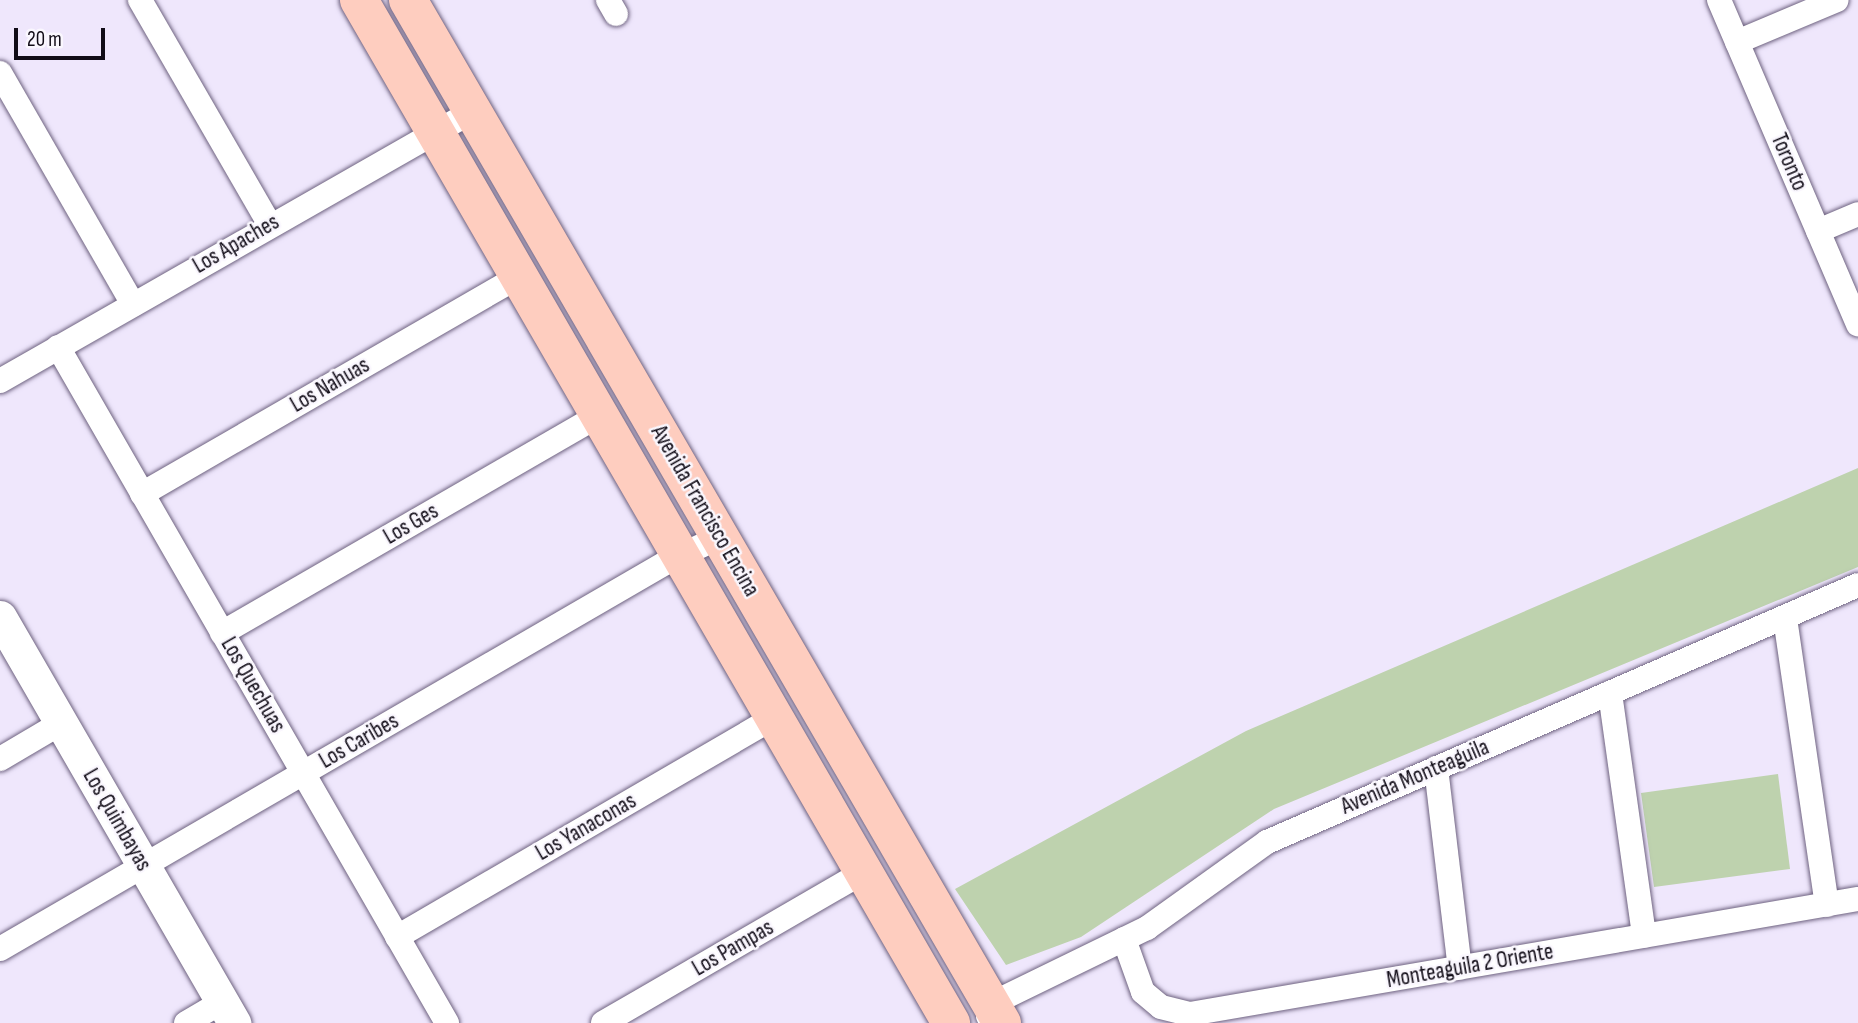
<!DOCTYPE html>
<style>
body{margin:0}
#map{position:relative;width:1858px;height:1023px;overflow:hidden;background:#efe7fc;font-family:"Sofia Sans Condensed",sans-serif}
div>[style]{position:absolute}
.green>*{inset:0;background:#bed2ae}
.roads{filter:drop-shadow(0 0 2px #6e6280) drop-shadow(0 0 2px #6e6280)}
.street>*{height:24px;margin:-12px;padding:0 12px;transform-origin:12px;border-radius:12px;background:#fff}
.secondary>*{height:33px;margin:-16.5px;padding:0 16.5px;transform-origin:16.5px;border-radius:16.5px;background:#fff}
.primary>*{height:38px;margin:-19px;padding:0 19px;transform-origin:19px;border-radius:19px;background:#fecdbf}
span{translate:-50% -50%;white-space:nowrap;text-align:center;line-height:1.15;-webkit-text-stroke:5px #faf7fe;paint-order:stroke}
.street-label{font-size:23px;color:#110c17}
.scale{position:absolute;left:14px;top:28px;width:91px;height:32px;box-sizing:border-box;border:4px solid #110c17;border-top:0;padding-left:9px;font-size:21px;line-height:24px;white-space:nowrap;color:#110c17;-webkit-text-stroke:5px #faf7fe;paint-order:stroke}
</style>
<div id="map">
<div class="green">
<div style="clip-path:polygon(1858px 468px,1858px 567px,1274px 809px,1081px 937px,1006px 965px,955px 889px,1246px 731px)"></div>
<div style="clip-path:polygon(1778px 774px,1790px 869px,1654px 887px,1641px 793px)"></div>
</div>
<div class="roads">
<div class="street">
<div style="left:140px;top:0;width:260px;rotate:60deg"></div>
<div style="left:608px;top:0;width:16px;rotate:60deg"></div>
<div style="left:1719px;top:0;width:353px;rotate:66.8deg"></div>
<div style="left:1737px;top:42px;width:108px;rotate:-22.8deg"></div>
<div style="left:0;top:73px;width:267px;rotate:60.1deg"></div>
<div style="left:1818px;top:231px;width:43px;rotate:-23deg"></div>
<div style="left:58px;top:347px;width:780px;rotate:60.08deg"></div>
<div style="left:0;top:381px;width:545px;rotate:-29.72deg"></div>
<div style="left:142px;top:494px;width:435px;rotate:-30deg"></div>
<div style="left:1785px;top:618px;width:290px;rotate:81.7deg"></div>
<div style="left:222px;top:633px;width:435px;rotate:-30deg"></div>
<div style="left:1610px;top:693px;width:245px;rotate:82deg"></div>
<div style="left:0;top:759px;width:71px;rotate:-30.5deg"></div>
<div style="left:1436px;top:768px;width:201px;rotate:83.2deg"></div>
<div style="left:397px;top:937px;width:436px;rotate:-30.2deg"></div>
<div style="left:1124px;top:939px;width:56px;rotate:70.3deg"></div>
<div style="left:1143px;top:992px;width:23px;rotate:40deg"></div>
<div style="left:1161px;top:1007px;width:30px;rotate:14deg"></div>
<div style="left:1190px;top:1014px;width:678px;rotate:-9.77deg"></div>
<div style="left:0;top:949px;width:771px;rotate:-30.12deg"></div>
<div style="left:667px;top:562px;width:59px;rotate:-25.3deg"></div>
<div style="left:988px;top:1016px;width:12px;rotate:-76deg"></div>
<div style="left:991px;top:1004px;width:174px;rotate:-26deg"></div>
<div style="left:1147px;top:928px;width:148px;rotate:-35.6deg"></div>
<div style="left:1267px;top:842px;width:644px;rotate:-23.5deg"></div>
<div style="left:186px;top:1023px;width:42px;rotate:-30.3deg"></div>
<div style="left:603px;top:1023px;width:301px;rotate:-30.1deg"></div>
</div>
<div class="secondary">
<div style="left:0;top:617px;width:469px;rotate:60deg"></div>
</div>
<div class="primary">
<div style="left:359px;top:0;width:1182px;rotate:59.94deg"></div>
<div style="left:408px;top:0;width:1183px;rotate:59.86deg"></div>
</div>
</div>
<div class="street-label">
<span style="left:1789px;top:162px;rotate:67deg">Toronto</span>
<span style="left:236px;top:244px;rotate:-30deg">Los Apaches</span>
<span style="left:330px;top:385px;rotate:-30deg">Los Nahuas</span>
<span style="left:705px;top:511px;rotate:60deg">Avenida Francisco Encina</span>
<span style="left:411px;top:524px;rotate:-30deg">Los Ges</span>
<span style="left:253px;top:685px;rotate:60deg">Los Quechuas</span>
<span style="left:359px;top:741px;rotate:-30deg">Los Caribes</span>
<span style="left:1415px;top:777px;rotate:-23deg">Avenida Monteaguila</span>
<span style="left:117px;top:820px;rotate:60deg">Los Quimbayas</span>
<span style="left:586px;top:827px;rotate:-30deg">Los Yanaconas</span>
<span style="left:733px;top:948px;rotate:-30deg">Los Pampas</span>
<span style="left:1470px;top:966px;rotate:-10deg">Monteaguila 2 Oriente</span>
</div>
<div class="scale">20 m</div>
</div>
